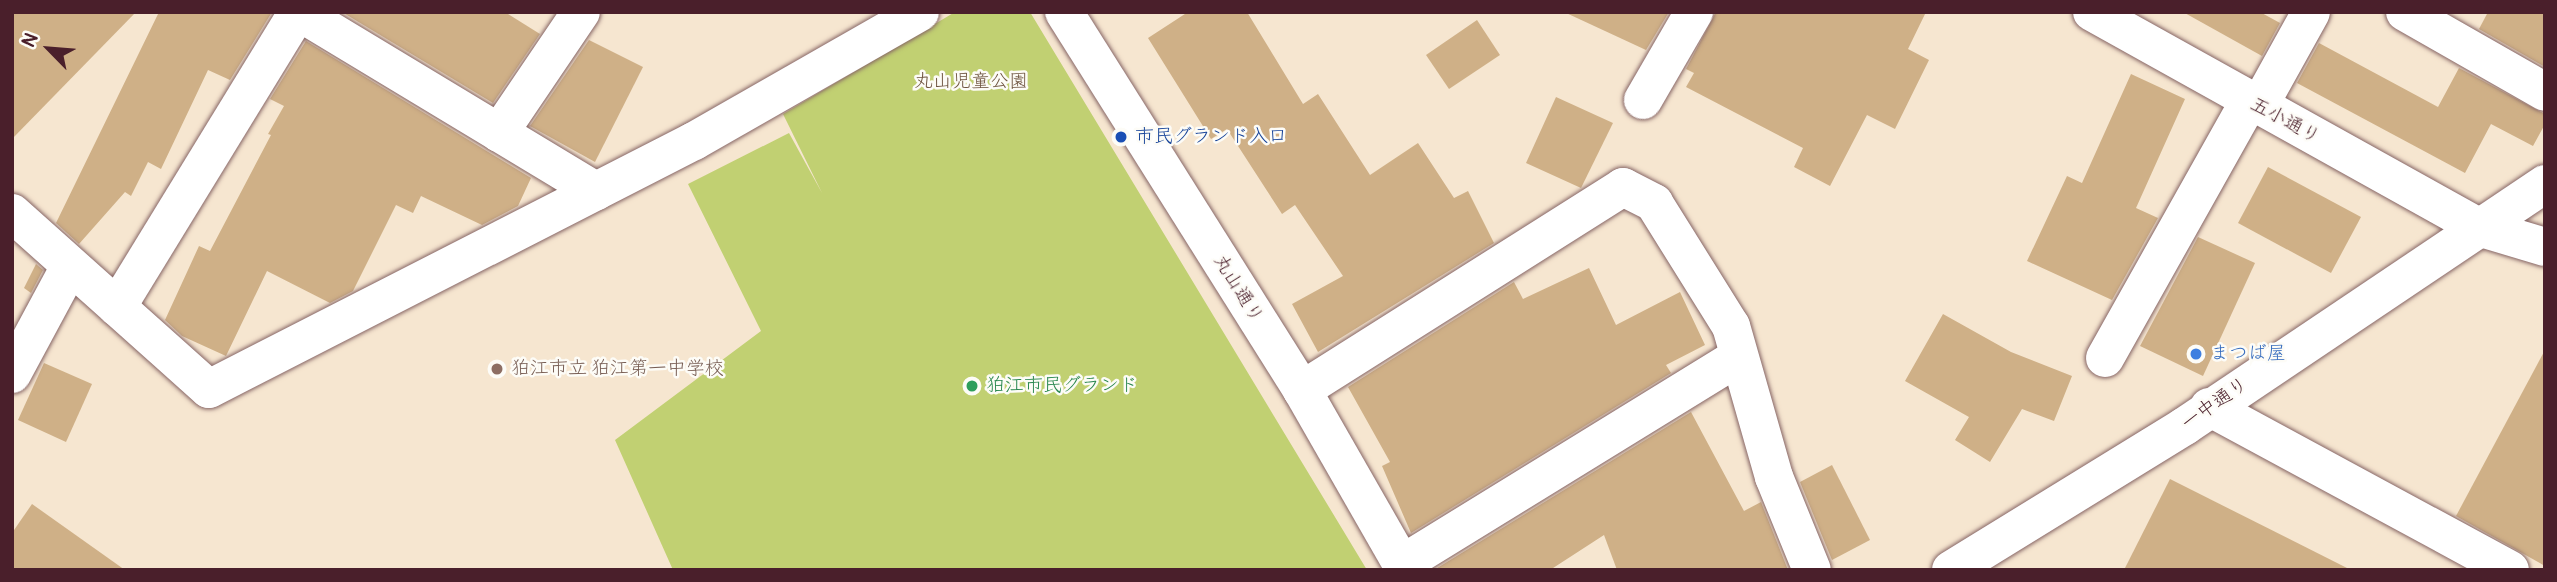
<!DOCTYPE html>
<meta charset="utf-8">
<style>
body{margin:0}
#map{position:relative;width:2557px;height:582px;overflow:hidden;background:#f6e6d0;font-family:Pangolin,"Klee One",sans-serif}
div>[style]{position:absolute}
.green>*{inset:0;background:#c1d072}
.building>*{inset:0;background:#cfb087}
.roads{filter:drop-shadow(0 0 2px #866565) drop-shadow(0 0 2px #866565)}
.minor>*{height:38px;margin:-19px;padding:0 19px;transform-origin:19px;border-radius:19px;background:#fff}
.dots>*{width:19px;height:19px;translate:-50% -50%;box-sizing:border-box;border:4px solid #fdfcf7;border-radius:50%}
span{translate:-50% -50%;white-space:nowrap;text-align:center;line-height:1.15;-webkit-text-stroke:5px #fdfcf7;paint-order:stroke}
.park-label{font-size:19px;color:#6e5440}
.street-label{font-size:19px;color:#4a1f2b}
.transit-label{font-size:19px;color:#164399}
.left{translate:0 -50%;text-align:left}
.shop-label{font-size:19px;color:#366cbe}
.education-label{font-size:19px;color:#785e54}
.leisure-label{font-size:19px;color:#27864d}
.frame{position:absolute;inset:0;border:14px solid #4a1f2b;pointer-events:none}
.north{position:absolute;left:14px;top:14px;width:70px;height:70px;-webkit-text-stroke:5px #fdfcf7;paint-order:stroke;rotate:295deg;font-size:19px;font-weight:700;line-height:28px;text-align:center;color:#4a1f2b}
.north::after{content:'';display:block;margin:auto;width:24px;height:32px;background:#4a1f2b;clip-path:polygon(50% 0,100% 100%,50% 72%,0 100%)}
</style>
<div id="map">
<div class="green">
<div style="clip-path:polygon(955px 12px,1030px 12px,1367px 570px,673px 570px,615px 440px,761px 331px,688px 184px,789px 133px,822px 193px,783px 114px)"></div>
</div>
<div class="building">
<div style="clip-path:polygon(12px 12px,136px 12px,12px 139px)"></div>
<div style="clip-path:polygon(159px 12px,272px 12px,230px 80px,208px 70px,161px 169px,148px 162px,131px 196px,125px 192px,79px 244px,56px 223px)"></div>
<div style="clip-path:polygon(342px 12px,505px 12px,540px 34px,493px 103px)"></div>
<div style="clip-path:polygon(1188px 12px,1247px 12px,1303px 104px,1318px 94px,1370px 175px,1418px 143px,1454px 198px,1468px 191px,1494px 243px,1318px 352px,1292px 304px,1343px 276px,1295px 205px,1282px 214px,1227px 129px,1211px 139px,1148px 38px)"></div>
<div style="clip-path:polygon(1564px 12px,1669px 12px,1646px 50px)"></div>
<div style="clip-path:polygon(1716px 12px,1926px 12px,1908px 49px,1929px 60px,1895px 129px,1867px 115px,1830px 186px,1794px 167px,1803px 148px,1686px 87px,1694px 73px,1686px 69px)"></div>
<div style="clip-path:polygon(2183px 12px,2260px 12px,2280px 23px,2262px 56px)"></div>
<div style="clip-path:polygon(2488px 12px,2545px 12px,2545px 67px,2479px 29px)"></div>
<div style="clip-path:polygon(1477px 20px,1500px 55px,1449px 89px,1426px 55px)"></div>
<div style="clip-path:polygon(589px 40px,643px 67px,595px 162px,530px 126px)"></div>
<div style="clip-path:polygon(306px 41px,531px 178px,518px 206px,482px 225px,421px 196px,413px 213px,396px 205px,353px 291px,330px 303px,267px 271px,226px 356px,182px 336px,165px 320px,199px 246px,210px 251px,271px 135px,268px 134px,284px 106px,270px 99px)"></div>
<div style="clip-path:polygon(2319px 43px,2438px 107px,2459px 68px,2545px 114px,2545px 124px,2533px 146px,2491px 124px,2465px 173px,2297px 83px)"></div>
<div style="clip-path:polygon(2131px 74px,2185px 99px,2136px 208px,2158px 218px,2112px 300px,2027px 261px,2067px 176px,2082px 183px)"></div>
<div style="clip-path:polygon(1556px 97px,1613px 123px,1581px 188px,1526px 163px)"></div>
<div style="clip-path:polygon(2268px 167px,2361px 217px,2331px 273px,2238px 223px)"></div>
<div style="clip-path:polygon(2198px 237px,2255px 263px,2203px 376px,2140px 346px)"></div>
<div style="clip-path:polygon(36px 264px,43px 270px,31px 293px,24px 288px)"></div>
<div style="clip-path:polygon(1589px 268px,1616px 325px,1680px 292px,1705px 345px,1666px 365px,1671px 373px,1411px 533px,1382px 466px,1390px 462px,1348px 387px,1514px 282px,1523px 299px)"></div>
<div style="clip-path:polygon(1943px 314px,2011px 352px,2072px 376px,2054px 421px,2022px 409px,1990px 462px,1955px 440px,1969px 417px,1905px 381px)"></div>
<div style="clip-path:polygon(2545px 350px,2545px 566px,2456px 516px)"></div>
<div style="clip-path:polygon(44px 363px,92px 384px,66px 442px,18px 420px)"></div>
<div style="clip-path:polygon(1691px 412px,1744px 511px,1761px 502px,1788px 570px,1617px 570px,1604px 535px,1550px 570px,1434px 570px)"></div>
<div style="clip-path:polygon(1832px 465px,1870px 540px,1832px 560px,1800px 482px)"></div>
<div style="clip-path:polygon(2170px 479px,2351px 570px,2124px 570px)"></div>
<div style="clip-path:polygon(32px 504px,125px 570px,12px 570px,12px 533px)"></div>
</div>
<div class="roads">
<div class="minor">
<div style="left:299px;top:12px;width:347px;rotate:31.1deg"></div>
<div style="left:1064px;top:12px;width:447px;rotate:57.8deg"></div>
<div style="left:1302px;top:390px;width:207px;rotate:60.2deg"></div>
<div style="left:2092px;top:12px;width:442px;rotate:29.1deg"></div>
<div style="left:2478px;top:227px;width:70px;rotate:16.6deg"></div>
<div style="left:2405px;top:12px;width:161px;rotate:29.7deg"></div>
<div style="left:1643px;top:100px;width:102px;rotate:-59.9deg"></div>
<div style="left:2259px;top:106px;width:107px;rotate:-61deg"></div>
<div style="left:499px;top:133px;width:146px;rotate:-55.9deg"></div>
<div style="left:12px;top:213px;width:264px;rotate:41.8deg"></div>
<div style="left:209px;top:389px;width:545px;rotate:-27.08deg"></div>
<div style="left:694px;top:141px;width:260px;rotate:-29.7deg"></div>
<div style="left:117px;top:307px;width:346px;rotate:-58.5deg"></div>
<div style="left:2105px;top:358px;width:295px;rotate:-60.7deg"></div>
<div style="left:12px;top:374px;width:120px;rotate:-61.7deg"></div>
<div style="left:1302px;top:390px;width:380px;rotate:-32.3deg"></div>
<div style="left:1623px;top:187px;width:35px;rotate:27deg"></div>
<div style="left:1654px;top:203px;width:145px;rotate:58deg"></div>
<div style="left:1731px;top:326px;width:157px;rotate:74.1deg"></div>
<div style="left:1774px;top:477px;width:100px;rotate:67.8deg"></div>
<div style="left:2209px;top:407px;width:342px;rotate:28.4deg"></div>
<div style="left:1402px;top:564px;width:395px;rotate:-31.6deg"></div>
<div style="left:1951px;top:570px;width:275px;rotate:-31.6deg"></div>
<div style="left:2185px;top:426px;width:434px;rotate:-33.9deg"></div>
</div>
</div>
<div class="dots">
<div style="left:1121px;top:137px;background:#1a4fb4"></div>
<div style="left:2196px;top:354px;background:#3f7fe0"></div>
<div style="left:497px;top:369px;background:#8d6e63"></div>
<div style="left:972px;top:386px;background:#2e9e5b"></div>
</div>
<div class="park-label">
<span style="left:971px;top:82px">丸山児童公園</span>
</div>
<div class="street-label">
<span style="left:2285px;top:121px;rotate:28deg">五小通り</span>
<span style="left:1238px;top:289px;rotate:58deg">丸山通り</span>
<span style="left:2215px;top:404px;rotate:-35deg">一中通り</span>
</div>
<div class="transit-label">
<span class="left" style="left:1135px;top:137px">市民グランド入口</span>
</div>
<div class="shop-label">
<span class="left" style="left:2210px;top:354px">まつば屋</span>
</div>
<div class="education-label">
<span class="left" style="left:511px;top:369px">狛江市立 狛江第一中学校</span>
</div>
<div class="leisure-label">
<span class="left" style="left:986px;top:386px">狛江市民グランド</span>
</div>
<div class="frame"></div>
<div class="north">N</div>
</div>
